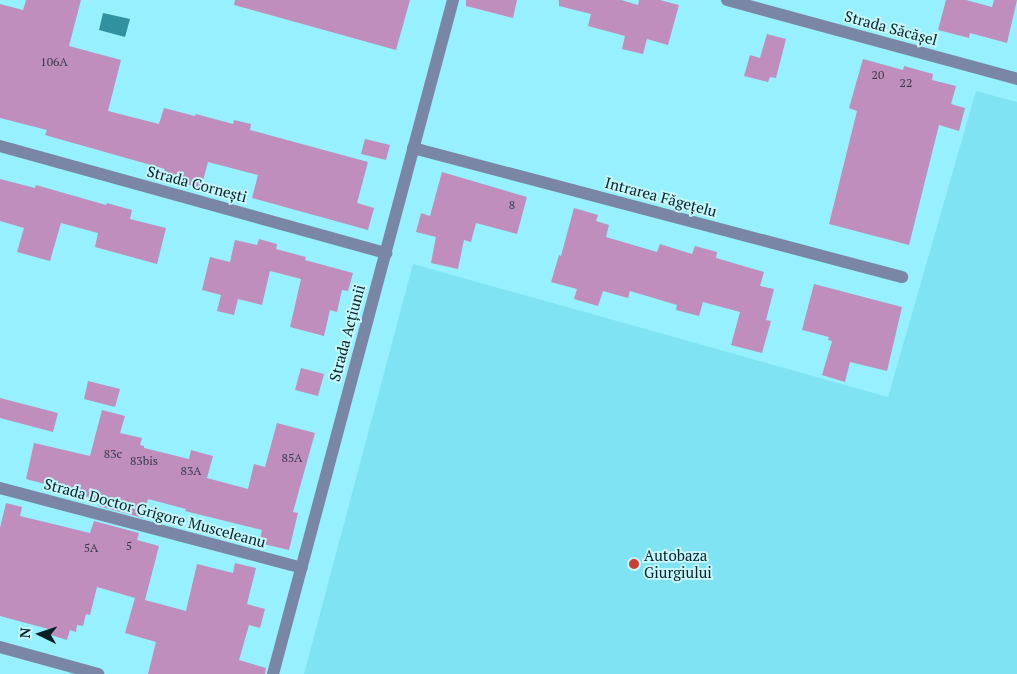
<!DOCTYPE html>
<meta charset="utf-8">
<style>
body{margin:0}
#map{position:relative;width:1017px;height:674px;overflow:hidden;background:#97f0fe;font-family:"PT Serif",serif}
div>[style]{position:absolute}
.built>*{inset:0;background:#7fe3f3}
.water>*{inset:0;background:#31919f}
.building>*{inset:0;background:#bf8ebc}
.minor>*{height:12px;margin:-6px;padding:0 6px;transform-origin:6px;border-radius:6px;background:#7a86a6}
.dots>*{width:14px;height:14px;translate:-50% -50%;box-sizing:border-box;border:2px solid #c4f7ff;border-radius:50%}
span{translate:-50% -50%;white-space:nowrap;text-align:center;line-height:1.15;-webkit-text-stroke:4px #c4f7ff;paint-order:stroke}
.number-label{font-size:12px;color:#333c4a}
.number-label span{-webkit-text-stroke-width:0}
.street-label{font-size:15px;color:#042024}
.poi-label{font-size:15px;color:#042024}
.left{translate:0 -50%;text-align:left}
.north{position:absolute;left:15px;top:609px;width:50px;height:50px;-webkit-text-stroke:4px #c4f7ff;paint-order:stroke;rotate:274deg;font-size:14px;font-weight:700;line-height:20px;text-align:center;color:#042024}
.north::after{content:'';display:block;margin:auto;width:18px;height:22px;background:#042024;clip-path:polygon(50% 0,100% 100%,50% 72%,0 100%)}
</style>
<div id="map">
<div class="built">
<div style="clip-path:polygon(976px 91px,1017px 102px,1017px 674px,304px 674px,413px 264px,888px 397px)"></div>
</div>
<div class="water">
<div style="clip-path:polygon(103px 13px,130px 19px,125px 37px,99px 30px)"></div>
</div>
<div class="building">
<div style="clip-path:polygon(26px 0,81px 0,69px 46px,121px 60px,108px 111px,159px 124px,164px 108px,195px 116px,196px 114px,233px 124px,234px 120px,251px 124px,250px 130px,368px 162px,357px 203px,374px 208px,368px 230px,252px 198px,258px 175px,208px 162px,201px 188px,177px 182px,178px 180px,163px 175px,165px 169px,45px 135px,47px 130px,0 118px,0 4px,23px 10px)"></div>
<div style="clip-path:polygon(235px 0,410px 0,396px 50px,234px 5px)"></div>
<div style="clip-path:polygon(466px 0,517px 0,513px 18px,466px 6px)"></div>
<div style="clip-path:polygon(559px 0,621px 0,638px 5px,639px 0,660px 0,679px 5px,668px 45px,647px 39px,643px 54px,622px 49px,625px 36px,588px 26px,591px 14px,559px 6px)"></div>
<div style="clip-path:polygon(946px 0,966px 0,992px 7px,994px 0,1017px 0,1007px 43px,970px 33px,969px 38px,938px 30px)"></div>
<div style="clip-path:polygon(767px 34px,786px 39px,776px 78px,770px 77px,768px 82px,744px 76px,750px 55px,760px 58px)"></div>
<div style="clip-path:polygon(863px 59px,903px 70px,904px 66px,933px 74px,932px 80px,956px 86px,951px 104px,965px 108px,959px 131px,939px 125px,909px 245px,829px 224px,857px 111px,849px 108px)"></div>
<div style="clip-path:polygon(365px 139px,390px 145px,386px 160px,361px 154px)"></div>
<div style="clip-path:polygon(442px 172px,527px 197px,517px 234px,476px 223px,471px 242px,464px 240px,458px 269px,431px 263px,436px 237px,416px 232px,421px 213px,430px 216px)"></div>
<div style="clip-path:polygon(0 179px,35px 188px,36px 185px,106px 205px,107px 203px,132px 210px,130px 219px,166px 228px,157px 264px,95px 247px,98px 233px,61px 223px,50px 261px,17px 252px,24px 228px,0 221px)"></div>
<div style="clip-path:polygon(574px 208px,598px 215px,596px 221px,609px 225px,606px 237px,657px 252px,660px 244px,692px 254px,695px 246px,717px 252px,716px 258px,764px 272px,760px 286px,774px 289px,766px 320px,771px 321px,762px 353px,731px 345px,740px 312px,703px 302px,699px 316px,676px 310px,677px 305px,630px 291px,628px 298px,603px 291px,598px 306px,574px 299px,577px 289px,551px 282px,559px 255px,561px 256px)"></div>
<div style="clip-path:polygon(259px 239px,277px 244px,276px 249px,306px 257px,305px 260px,353px 273px,348px 291px,342px 290px,337px 312px,330px 310px,324px 336px,290px 327px,301px 279px,270px 271px,262px 305px,238px 299px,234px 315px,217px 311px,221px 295px,202px 290px,210px 257px,230px 262px,235px 240px,257px 245px)"></div>
<div style="clip-path:polygon(814px 284px,902px 307px,887px 371px,850px 362px,845px 382px,822px 375px,832px 341px,828px 340px,829px 337px,802px 330px)"></div>
<div style="clip-path:polygon(301px 368px,324px 374px,318px 396px,295px 390px)"></div>
<div style="clip-path:polygon(88px 381px,120px 389px,115px 407px,84px 399px)"></div>
<div style="clip-path:polygon(0 398px,58px 413px,53px 432px,0 418px)"></div>
<div style="clip-path:polygon(102px 410px,125px 416px,120px 433px,142px 438px,140px 445px,144px 446px,144px 448px,189px 459px,191px 450px,213px 456px,207px 478px,248px 489px,254px 464px,265px 467px,277px 423px,315px 433px,293px 512px,298px 513px,289px 550px,259px 543px,262px 530px,185px 511px,186px 509px,148px 499px,143px 518px,98px 506px,100px 500px,76px 494px,76px 492px,26px 479px,34px 443px,90px 456px)"></div>
<div style="clip-path:polygon(6px 503px,22px 507px,20px 516px,90px 533px,94px 521px,139px 533px,137px 540px,159px 546px,145px 600px,186px 611px,197px 564px,233px 573px,235px 563px,256px 568px,247px 604px,265px 609px,260px 628px,249px 625px,239px 660px,266px 668px,265px 674px,148px 674px,156px 642px,125px 633px,135px 598px,97px 587px,90px 615px,86px 614px,83px 626px,77px 625px,76px 632px,70px 630px,67px 640px,51px 635px,52px 630px,0 616px,0 528px)"></div>
</div>
<div class="minor">
<div style="left:727px;top:0;width:301px;rotate:15.2deg"></div>
<div style="left:0;top:146px;width:401px;rotate:15.5deg"></div>
<div style="left:413px;top:148px;width:506px;rotate:14.78deg"></div>
<div style="left:0;top:488px;width:312px;rotate:14.8deg"></div>
<div style="left:0;top:647px;width:102px;rotate:15.4deg"></div>
<div style="left:273px;top:674px;width:698px;rotate:-75.05deg"></div>
</div>
<div class="dots">
<div style="left:634px;top:564px;background:#cb3e33"></div>
</div>
<div class="number-label">
<span style="left:54px;top:62px">106A</span>
<span style="left:878px;top:75px">20</span>
<span style="left:906px;top:83px">22</span>
<span style="left:512px;top:205px">8</span>
<span style="left:113px;top:454px">83c</span>
<span style="left:292px;top:458px">85A</span>
<span style="left:144px;top:461px">83bis</span>
<span style="left:191px;top:471px">83A</span>
<span style="left:129px;top:546px">5</span>
<span style="left:91px;top:548px">5A</span>
</div>
<div class="street-label">
<span style="left:891px;top:28px;rotate:15deg">Strada Săcășel</span>
<span style="left:197px;top:184px;rotate:15deg">Strada Cornești</span>
<span style="left:661px;top:197px;rotate:15deg">Intrarea Făgețelu</span>
<span style="left:347px;top:333px;rotate:-75deg">Strada Acțiunii</span>
<span style="left:155px;top:513px;rotate:15deg">Strada Doctor Grigore Musceleanu</span>
</div>
<div class="poi-label">
<span class="left" style="left:644px;top:564px">Autobaza<br>Giurgiului</span>
</div>
<div class="north">N</div>
</div>
